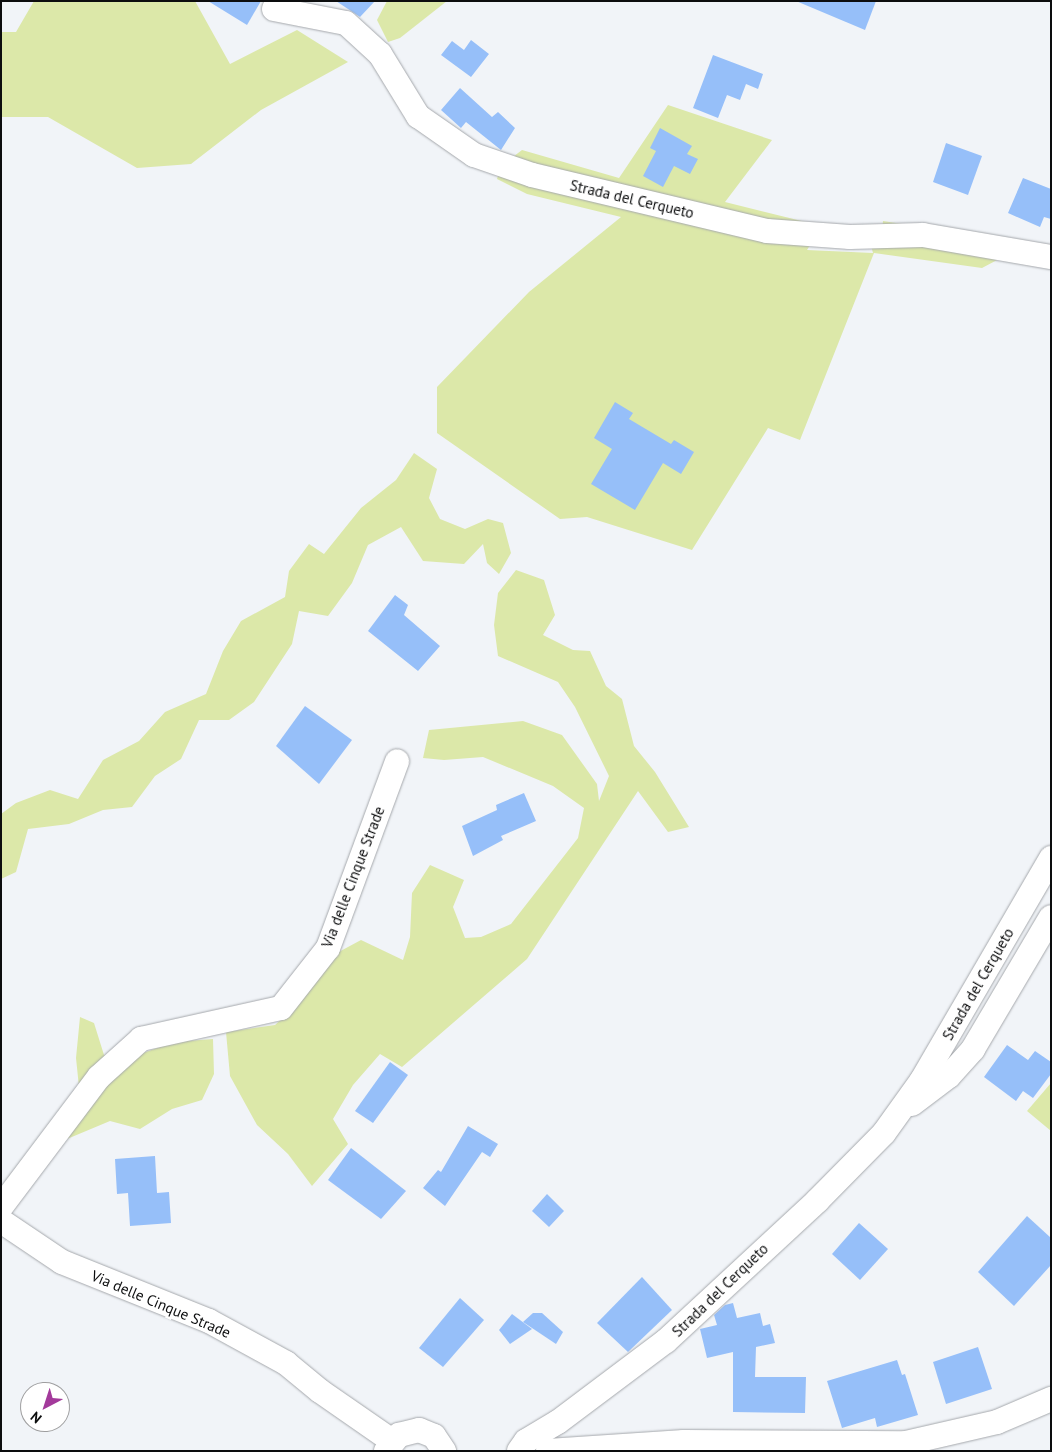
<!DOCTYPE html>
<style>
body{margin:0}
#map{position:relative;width:1052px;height:1452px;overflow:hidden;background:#f1f4f8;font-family:"PT Sans",sans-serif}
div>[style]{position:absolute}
.green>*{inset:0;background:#dce8a9}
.building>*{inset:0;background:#96bff9}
.roads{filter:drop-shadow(0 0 1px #a5a8ac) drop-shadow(0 0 1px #a5a8ac)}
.minor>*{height:24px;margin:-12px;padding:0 12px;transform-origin:12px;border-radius:12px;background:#fff}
span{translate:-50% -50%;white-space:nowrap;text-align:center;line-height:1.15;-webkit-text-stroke:5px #fff;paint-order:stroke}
.street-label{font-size:15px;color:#0c0d0e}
.frame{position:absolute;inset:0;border:2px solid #0c0d0e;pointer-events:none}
.north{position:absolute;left:20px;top:1382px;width:50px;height:50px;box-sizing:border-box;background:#fff;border:1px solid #9e9e9f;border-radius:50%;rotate:220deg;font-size:14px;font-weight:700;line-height:20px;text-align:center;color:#0c0d0e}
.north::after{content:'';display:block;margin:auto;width:18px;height:22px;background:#a33a9b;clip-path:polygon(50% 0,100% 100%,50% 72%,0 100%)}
</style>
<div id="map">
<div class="green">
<div style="clip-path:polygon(34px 1px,195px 1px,230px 64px,297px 30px,348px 62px,261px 110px,191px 164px,137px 168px,48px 117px,1px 117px,1px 32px,16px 32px)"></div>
<div style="clip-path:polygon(387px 1px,447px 1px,400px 38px,388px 42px,377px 20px)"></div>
<div style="clip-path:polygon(668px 105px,772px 140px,725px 202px,822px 226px,807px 250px,873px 253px,867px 230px,882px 230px,883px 221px,993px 238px,999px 259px,982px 268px,874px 253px,800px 440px,768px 428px,692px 550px,587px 517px,560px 519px,437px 433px,437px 387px,529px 292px,621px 217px,527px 194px,497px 179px,501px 166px,522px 150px,619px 178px)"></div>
<div style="clip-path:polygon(414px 453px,437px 469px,429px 498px,440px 519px,465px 529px,488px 519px,503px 523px,511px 553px,499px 574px,487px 563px,483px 544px,464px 564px,423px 561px,401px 527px,368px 545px,352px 583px,328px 616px,299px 611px,292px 644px,254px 702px,229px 720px,199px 720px,181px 759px,155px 776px,132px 807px,103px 810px,69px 824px,28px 829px,16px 872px,1px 879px,1px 814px,16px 803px,50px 790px,78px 799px,103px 760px,139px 741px,165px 712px,206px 694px,223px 651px,241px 621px,285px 597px,289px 571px,309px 544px,324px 554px,361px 508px,396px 480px)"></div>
<div style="clip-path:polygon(516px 570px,544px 580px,555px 615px,543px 635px,573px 650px,590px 651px,606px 686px,622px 699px,634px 746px,655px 772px,689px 827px,668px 832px,638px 791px,527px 959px,402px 1067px,380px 1054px,353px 1085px,333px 1119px,348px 1144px,312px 1186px,288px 1154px,257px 1125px,230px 1076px,226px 1032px,275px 1025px,302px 1000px,335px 954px,361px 940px,403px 960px,410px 937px,412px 893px,430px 865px,464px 880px,453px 907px,465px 938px,481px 937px,511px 924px,578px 838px,584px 808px,553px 786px,483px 757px,444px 760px,423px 758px,429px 730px,523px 721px,562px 735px,597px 784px,599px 801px,609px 776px,575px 707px,558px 682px,498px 656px,494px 625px,498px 593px)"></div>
<div style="clip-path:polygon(80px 1017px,94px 1023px,104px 1055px,126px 1059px,174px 1042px,213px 1039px,214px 1074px,202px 1100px,172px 1109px,140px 1129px,110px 1121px,67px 1139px,82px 1116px,76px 1058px)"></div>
<div style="clip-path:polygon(1051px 1083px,1051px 1131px,1027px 1111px)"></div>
</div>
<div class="building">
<div style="clip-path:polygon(208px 1px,261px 1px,247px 25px)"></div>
<div style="clip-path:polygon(336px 1px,375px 1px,360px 17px)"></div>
<div style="clip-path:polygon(796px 1px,876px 1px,865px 30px)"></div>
<div style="clip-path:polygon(471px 40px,489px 54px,471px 77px,441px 55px,452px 41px,464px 50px)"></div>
<div style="clip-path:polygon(713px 55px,763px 74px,758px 89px,746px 84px,740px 100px,727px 95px,718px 118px,693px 108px)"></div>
<div style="clip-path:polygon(460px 88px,492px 117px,498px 112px,515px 128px,501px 150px,466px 122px,461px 128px,441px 110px)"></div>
<div style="clip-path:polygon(660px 128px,692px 146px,687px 154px,698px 159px,690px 174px,674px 166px,663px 187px,643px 176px,656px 151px,650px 148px)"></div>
<div style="clip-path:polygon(946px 143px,982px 156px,968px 195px,933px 182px)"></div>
<div style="clip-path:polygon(1023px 178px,1051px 189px,1051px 219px,1044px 217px,1040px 227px,1008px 213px)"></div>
<div style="clip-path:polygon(615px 402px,633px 413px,629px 419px,671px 444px,674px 440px,694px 452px,681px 474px,663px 463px,635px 510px,591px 484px,612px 449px,594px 438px)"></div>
<div style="clip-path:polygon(395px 595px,408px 605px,404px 615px,440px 646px,418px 671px,368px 631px)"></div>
<div style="clip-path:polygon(305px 706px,352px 740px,319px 784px,276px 746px)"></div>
<div style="clip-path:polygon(524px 793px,536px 821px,501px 836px,503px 840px,473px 856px,462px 826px,497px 810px,496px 805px)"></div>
<div style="clip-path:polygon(1007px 1045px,1028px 1060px,1035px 1051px,1051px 1062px,1051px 1074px,1033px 1098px,1023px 1091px,1016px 1101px,984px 1077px)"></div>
<div style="clip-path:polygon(390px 1062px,408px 1075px,373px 1123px,355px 1111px)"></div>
<div style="clip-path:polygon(468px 1126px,498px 1144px,490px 1157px,482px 1152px,445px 1206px,423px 1188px,438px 1170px,441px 1172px)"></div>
<div style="clip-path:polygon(351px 1148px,406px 1191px,381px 1219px,328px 1180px)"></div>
<div style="clip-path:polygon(155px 1156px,157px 1193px,169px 1192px,171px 1223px,130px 1226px,128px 1193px,117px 1194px,115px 1159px)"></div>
<div style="clip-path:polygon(547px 1194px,564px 1211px,549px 1227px,532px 1211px)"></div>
<div style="clip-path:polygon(1027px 1216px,1051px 1238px,1051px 1265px,1014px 1306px,978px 1272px)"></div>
<div style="clip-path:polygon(859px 1223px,888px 1249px,860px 1280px,832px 1254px)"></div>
<div style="clip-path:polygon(642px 1277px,672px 1310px,628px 1352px,597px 1323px)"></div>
<div style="clip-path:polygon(460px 1298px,484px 1320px,443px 1367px,419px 1348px)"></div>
<div style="clip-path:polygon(733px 1303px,737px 1318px,760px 1313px,763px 1326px,770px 1324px,775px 1343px,756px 1347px,755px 1377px,806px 1377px,805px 1413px,733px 1412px,733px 1352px,707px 1358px,700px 1329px,717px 1325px,714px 1315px,725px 1305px)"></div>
<div style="clip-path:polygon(533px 1313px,542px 1313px,563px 1332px,556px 1344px,523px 1322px)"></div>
<div style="clip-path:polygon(512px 1314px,532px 1329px,510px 1344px,499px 1330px)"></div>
<div style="clip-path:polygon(978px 1347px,992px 1389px,946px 1404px,933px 1362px)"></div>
<div style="clip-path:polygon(897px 1360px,902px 1375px,905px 1374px,918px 1415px,877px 1427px,875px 1418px,842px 1428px,827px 1381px)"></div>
</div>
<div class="roads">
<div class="minor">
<div style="left:274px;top:9px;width:73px;rotate:11deg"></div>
<div style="left:346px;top:23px;width:46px;rotate:42.4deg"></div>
<div style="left:380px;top:54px;width:73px;rotate:58.5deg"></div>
<div style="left:418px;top:116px;width:68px;rotate:34.9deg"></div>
<div style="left:474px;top:155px;width:61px;rotate:19deg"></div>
<div style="left:532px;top:175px;width:242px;rotate:13.4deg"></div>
<div style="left:767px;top:231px;width:83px;rotate:4.1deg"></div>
<div style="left:850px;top:237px;width:73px;rotate:-1.6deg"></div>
<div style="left:923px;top:235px;width:130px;rotate:9.8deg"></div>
<div style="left:912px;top:1104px;width:46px;rotate:-37.1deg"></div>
<div style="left:949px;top:1076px;width:36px;rotate:-48deg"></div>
<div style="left:973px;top:1049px;width:153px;rotate:-59.4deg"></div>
<div style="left:1px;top:1207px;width:163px;rotate:-53deg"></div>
<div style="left:99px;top:1077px;width:57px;rotate:-42.1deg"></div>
<div style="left:141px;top:1039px;width:143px;rotate:-12.5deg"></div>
<div style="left:281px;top:1008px;width:76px;rotate:-51.9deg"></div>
<div style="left:328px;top:948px;width:199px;rotate:-69.7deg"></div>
<div style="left:1px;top:1221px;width:73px;rotate:33.9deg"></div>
<div style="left:62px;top:1262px;width:158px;rotate:21.9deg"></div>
<div style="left:209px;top:1321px;width:88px;rotate:28.6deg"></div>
<div style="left:286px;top:1363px;width:44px;rotate:39.5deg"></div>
<div style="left:320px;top:1391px;width:88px;rotate:34.8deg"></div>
<div style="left:386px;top:1451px;width:21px;rotate:-51deg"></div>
<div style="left:399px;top:1435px;width:21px;rotate:-14deg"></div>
<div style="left:419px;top:1430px;width:16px;rotate:22deg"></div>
<div style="left:434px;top:1436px;width:18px;rotate:56deg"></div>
<div style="left:519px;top:1451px;width:12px;rotate:-55deg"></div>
<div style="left:526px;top:1441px;width:37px;rotate:-31deg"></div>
<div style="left:558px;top:1422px;width:135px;rotate:-36.9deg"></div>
<div style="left:666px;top:1341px;width:206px;rotate:-42.8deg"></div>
<div style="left:817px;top:1201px;width:95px;rotate:-45.4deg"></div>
<div style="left:884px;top:1133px;width:65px;rotate:-54.4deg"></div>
<div style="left:922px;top:1080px;width:257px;rotate:-59.8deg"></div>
<div style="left:548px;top:1451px;width:136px;rotate:-3.8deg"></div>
<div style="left:684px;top:1442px;width:222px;rotate:0.3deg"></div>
<div style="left:906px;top:1443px;width:93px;rotate:-13deg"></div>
<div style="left:997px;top:1422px;width:59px;rotate:-23.1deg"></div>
</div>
</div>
<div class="street-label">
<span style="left:632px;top:199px;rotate:13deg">Strada del Cerqueto</span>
<span style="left:353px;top:877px;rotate:-69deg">Via delle Cinque Strade</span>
<span style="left:978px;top:984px;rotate:-60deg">Strada del Cerqueto</span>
<span style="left:720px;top:1290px;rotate:-44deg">Strada del Cerqueto</span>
<span style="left:161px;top:1304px;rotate:23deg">Via delle Cinque Strade</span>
</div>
<div class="frame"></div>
<div class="north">N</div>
</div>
